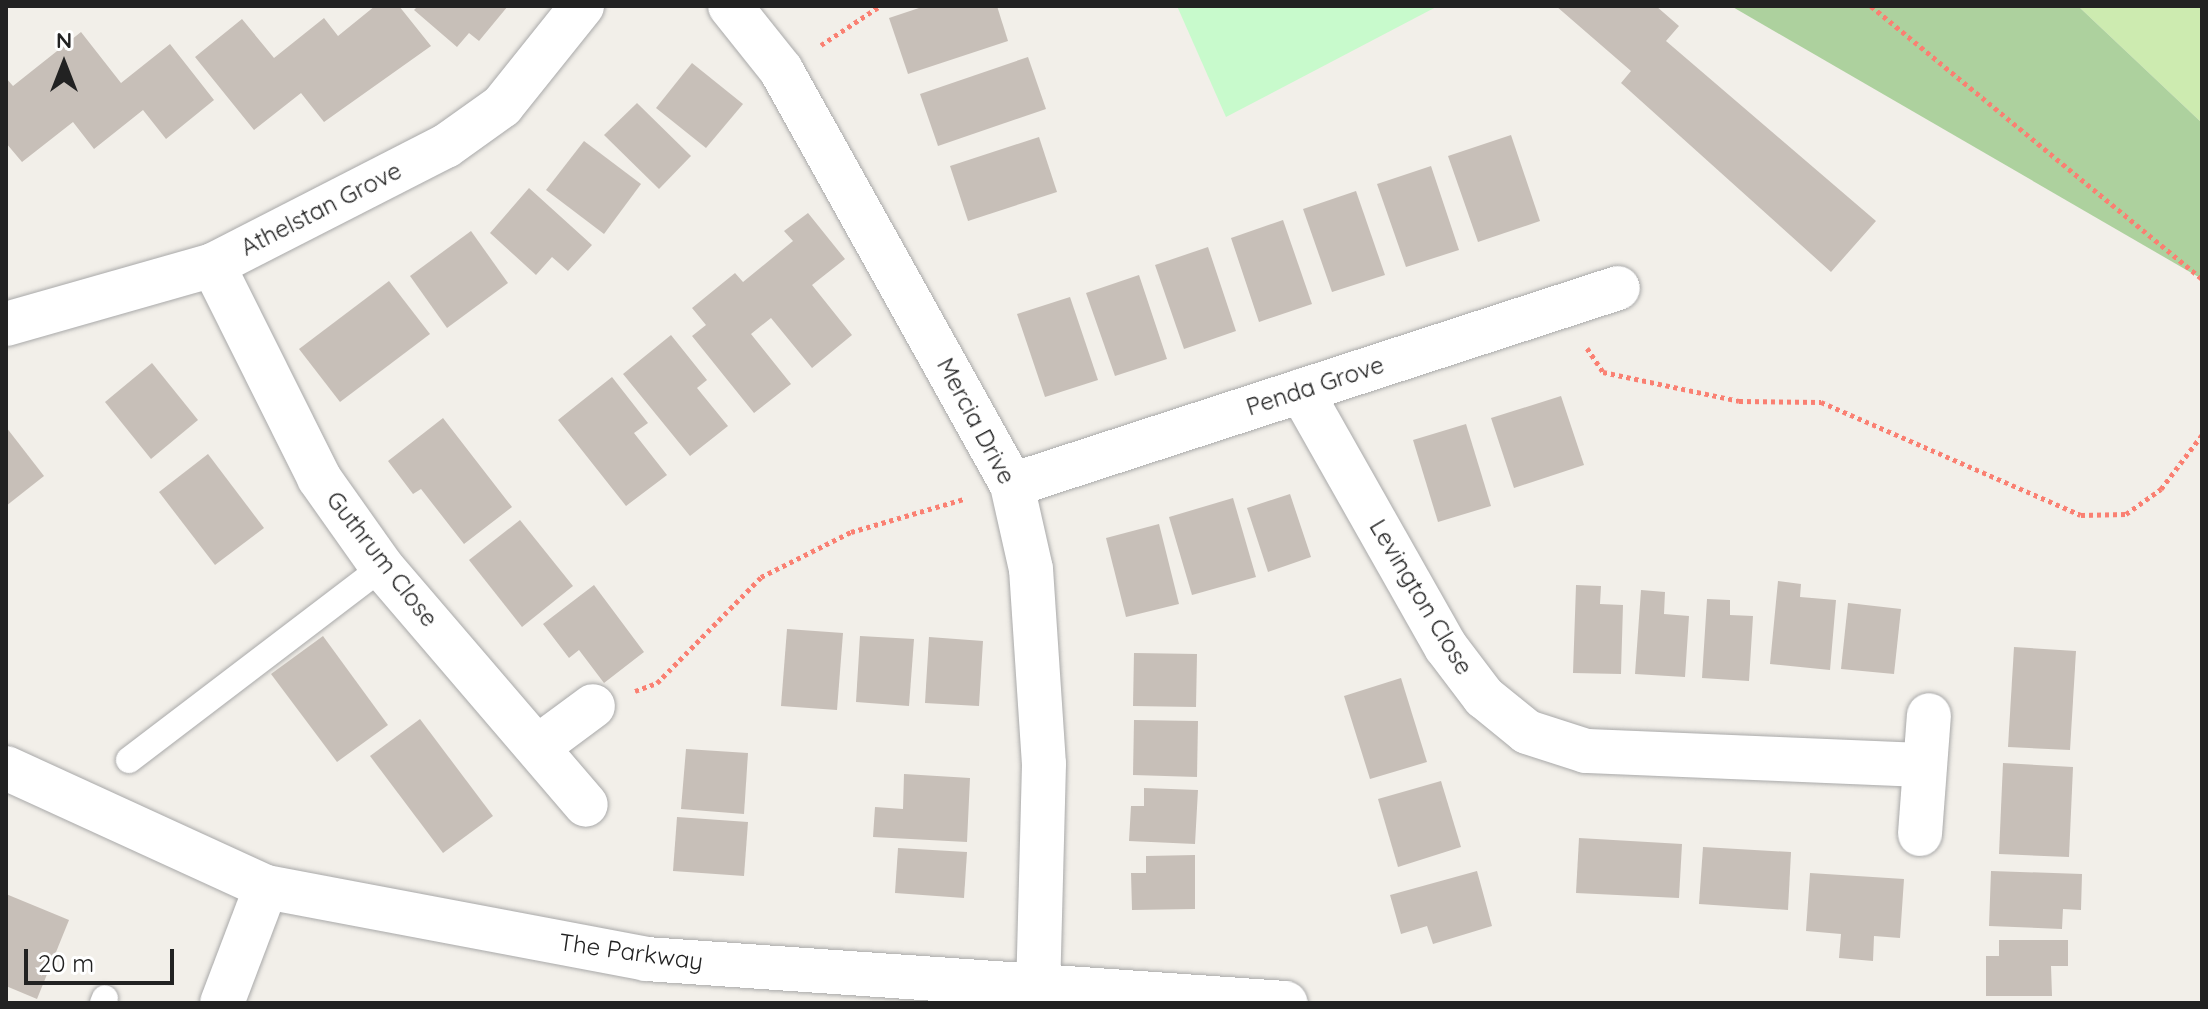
<!DOCTYPE html>
<style>
body{margin:0}
#map{position:relative;width:2208px;height:1009px;overflow:hidden;background:#f2efe9;font-family:Quicksand,sans-serif}
div>[style]{position:absolute}
.grass>*{inset:0;background:#cdebb0}
.forest>*{inset:0;background:#add19e}
.park>*{inset:0;background:#c8facc}
.building>*{inset:0;background:#c7bfb8}
.path>*{height:5px;margin-top:-2.5px;transform-origin:0;background:repeating-linear-gradient(90deg,#fa8072 0 4px,transparent 0 8px)}
.roads{filter:drop-shadow(0 0 2px #a9a9a9) drop-shadow(0 0 2px #a9a9a9)}
.service>*{height:26px;margin:-13px;padding:0 13px;transform-origin:13px;border-radius:13px;background:#fff}
.minor>*{height:44px;margin:-22px;padding:0 22px;transform-origin:22px;border-radius:22px;background:#fff}
.tertiary>*{height:44px;margin:-22px;padding:0 22px;transform-origin:22px;border-radius:22px;background:#fff}
span{translate:-50% -50%;white-space:nowrap;text-align:center;line-height:1.15;-webkit-text-stroke:6px #fff;paint-order:stroke}
.street-label{font-size:24px;color:#222}
.frame{position:absolute;inset:0;border:8px solid #222;pointer-events:none}
.north{position:absolute;left:24px;top:24px;width:80px;height:80px;-webkit-text-stroke:6px #fff;paint-order:stroke;rotate:0deg;font-size:22px;font-weight:700;line-height:32px;text-align:center;color:#222}
.north::after{content:'';display:block;margin:auto;width:28px;height:36px;background:#222;clip-path:polygon(50% 0,100% 100%,50% 72%,0 100%)}
.scale{position:absolute;left:24px;top:949px;width:150px;height:36px;box-sizing:border-box;border:4px solid #222;border-top:0;padding-left:10px;font-size:24px;line-height:28px;white-space:nowrap;color:#222;-webkit-text-stroke:6px #fff;paint-order:stroke}
</style>
<div id="map">
<div class="grass">
<div style="clip-path:polygon(2078px 6px,2202px 6px,2202px 123px)"></div>
</div>
<div class="forest">
<div style="clip-path:polygon(1731px 6px,2078px 6px,2202px 123px,2202px 279px)"></div>
</div>
<div class="park">
<div style="clip-path:polygon(1177px 6px,1438px 6px,1226px 117px)"></div>
</div>
<div class="building">
<div style="clip-path:polygon(375px 6px,399px 6px,431px 46px,324px 122px,301px 93px,254px 130px,195px 57px,242px 19px,274px 58px,324px 18px,338px 36px)"></div>
<div style="clip-path:polygon(418px 6px,508px 6px,479px 41px,469px 33px,457px 47px,414px 10px)"></div>
<div style="clip-path:polygon(925px 6px,997px 6px,1008px 41px,908px 74px,889px 18px)"></div>
<div style="clip-path:polygon(1556px 6px,1656px 6px,1679px 26px,1666px 41px,1876px 221px,1831px 272px,1621px 83px,1631px 71px)"></div>
<div style="clip-path:polygon(81px 32px,121px 83px,170px 44px,214px 100px,166px 139px,143px 110px,94px 149px,73px 122px,22px 162px,6px 143px,6px 78px,13px 86px)"></div>
<div style="clip-path:polygon(1028px 57px,1046px 109px,938px 146px,920px 94px)"></div>
<div style="clip-path:polygon(692px 63px,743px 104px,706px 148px,656px 108px)"></div>
<div style="clip-path:polygon(637px 103px,691px 156px,659px 189px,604px 135px)"></div>
<div style="clip-path:polygon(1511px 135px,1540px 221px,1478px 242px,1448px 156px)"></div>
<div style="clip-path:polygon(1039px 137px,1057px 192px,968px 221px,950px 166px)"></div>
<div style="clip-path:polygon(584px 141px,641px 184px,604px 234px,546px 190px)"></div>
<div style="clip-path:polygon(1431px 166px,1459px 250px,1406px 267px,1377px 184px)"></div>
<div style="clip-path:polygon(529px 188px,592px 245px,568px 271px,552px 257px,536px 275px,490px 233px)"></div>
<div style="clip-path:polygon(1356px 191px,1385px 275px,1332px 292px,1303px 209px)"></div>
<div style="clip-path:polygon(808px 213px,845px 259px,812px 285px,852px 335px,812px 368px,771px 318px,751px 334px,791px 384px,754px 413px,692px 336px,706px 325px,692px 308px,735px 273px,743px 282px,793px 241px,784px 231px)"></div>
<div style="clip-path:polygon(1283px 220px,1312px 304px,1259px 322px,1231px 238px)"></div>
<div style="clip-path:polygon(471px 231px,508px 283px,447px 328px,410px 276px)"></div>
<div style="clip-path:polygon(1208px 247px,1236px 331px,1184px 349px,1155px 265px)"></div>
<div style="clip-path:polygon(1139px 275px,1167px 359px,1115px 376px,1086px 293px)"></div>
<div style="clip-path:polygon(389px 281px,430px 334px,340px 402px,299px 349px)"></div>
<div style="clip-path:polygon(1070px 297px,1098px 380px,1045px 397px,1017px 314px)"></div>
<div style="clip-path:polygon(671px 335px,707px 380px,697px 388px,728px 426px,690px 456px,623px 374px)"></div>
<div style="clip-path:polygon(152px 363px,198px 420px,151px 459px,105px 402px)"></div>
<div style="clip-path:polygon(612px 377px,648px 423px,634px 433px,667px 475px,626px 506px,558px 420px)"></div>
<div style="clip-path:polygon(1561px 396px,1584px 465px,1514px 488px,1491px 418px)"></div>
<div style="clip-path:polygon(443px 418px,512px 507px,464px 544px,421px 489px,413px 494px,388px 461px)"></div>
<div style="clip-path:polygon(1466px 424px,1491px 506px,1438px 522px,1413px 440px)"></div>
<div style="clip-path:polygon(6px 427px,44px 476px,6px 506px)"></div>
<div style="clip-path:polygon(208px 454px,264px 528px,215px 565px,159px 492px)"></div>
<div style="clip-path:polygon(1290px 494px,1311px 557px,1268px 572px,1247px 508px)"></div>
<div style="clip-path:polygon(1233px 498px,1256px 577px,1192px 595px,1169px 517px)"></div>
<div style="clip-path:polygon(520px 520px,573px 586px,522px 627px,469px 560px)"></div>
<div style="clip-path:polygon(1159px 524px,1179px 604px,1126px 617px,1106px 538px)"></div>
<div style="clip-path:polygon(1778px 581px,1801px 584px,1800px 597px,1836px 600px,1830px 670px,1770px 664px)"></div>
<div style="clip-path:polygon(594px 585px,644px 652px,604px 683px,579px 650px,569px 658px,543px 624px)"></div>
<div style="clip-path:polygon(1576px 585px,1601px 586px,1600px 604px,1623px 605px,1621px 674px,1573px 673px)"></div>
<div style="clip-path:polygon(1641px 590px,1665px 592px,1664px 614px,1689px 616px,1685px 677px,1635px 674px)"></div>
<div style="clip-path:polygon(1707px 599px,1730px 600px,1730px 615px,1753px 616px,1749px 681px,1702px 678px)"></div>
<div style="clip-path:polygon(1848px 603px,1901px 609px,1894px 674px,1841px 669px)"></div>
<div style="clip-path:polygon(787px 629px,843px 633px,837px 710px,781px 706px)"></div>
<div style="clip-path:polygon(323px 636px,388px 725px,337px 762px,271px 674px)"></div>
<div style="clip-path:polygon(860px 636px,914px 639px,909px 706px,856px 702px)"></div>
<div style="clip-path:polygon(929px 637px,983px 641px,979px 706px,925px 703px)"></div>
<div style="clip-path:polygon(2014px 647px,2076px 651px,2070px 750px,2008px 747px)"></div>
<div style="clip-path:polygon(1134px 653px,1197px 654px,1196px 707px,1133px 706px)"></div>
<div style="clip-path:polygon(1401px 678px,1427px 762px,1370px 779px,1344px 696px)"></div>
<div style="clip-path:polygon(420px 719px,493px 816px,443px 853px,370px 756px)"></div>
<div style="clip-path:polygon(1134px 720px,1198px 721px,1197px 777px,1133px 775px)"></div>
<div style="clip-path:polygon(686px 749px,748px 753px,744px 814px,681px 809px)"></div>
<div style="clip-path:polygon(2003px 763px,2073px 767px,2069px 857px,1999px 854px)"></div>
<div style="clip-path:polygon(904px 774px,970px 778px,967px 842px,873px 837px,875px 807px,903px 809px)"></div>
<div style="clip-path:polygon(1441px 781px,1461px 847px,1398px 867px,1378px 799px)"></div>
<div style="clip-path:polygon(1144px 788px,1198px 790px,1195px 844px,1129px 841px,1131px 806px,1144px 806px)"></div>
<div style="clip-path:polygon(677px 817px,748px 822px,744px 876px,673px 871px)"></div>
<div style="clip-path:polygon(1579px 838px,1682px 844px,1679px 898px,1576px 893px)"></div>
<div style="clip-path:polygon(1703px 847px,1791px 852px,1788px 910px,1699px 904px)"></div>
<div style="clip-path:polygon(898px 848px,967px 852px,964px 898px,895px 893px)"></div>
<div style="clip-path:polygon(1195px 855px,1195px 909px,1132px 910px,1131px 873px,1146px 873px,1146px 856px)"></div>
<div style="clip-path:polygon(1477px 871px,1492px 926px,1433px 944px,1427px 926px,1401px 934px,1390px 895px)"></div>
<div style="clip-path:polygon(1991px 871px,2082px 874px,2081px 910px,2063px 909px,2062px 929px,1989px 926px)"></div>
<div style="clip-path:polygon(1810px 873px,1904px 879px,1900px 938px,1874px 936px,1873px 961px,1839px 958px,1841px 934px,1806px 931px)"></div>
<div style="clip-path:polygon(6px 894px,69px 920px,37px 999px,6px 986px)"></div>
<div style="clip-path:polygon(1999px 940px,2068px 940px,2068px 966px,2051px 966px,2052px 996px,1986px 996px,1986px 956px,1999px 956px)"></div>
</div>
<div class="path">
<div style="left:1871px;top:6px;width:429px;rotate:39.5deg"></div>
<div style="left:821px;top:45px;width:71px;rotate:-33.5deg"></div>
<div style="left:1587px;top:348px;width:29px;rotate:56deg"></div>
<div style="left:1603px;top:372px;width:139px;rotate:12deg"></div>
<div style="left:1739px;top:401px;width:82px;rotate:0.7deg"></div>
<div style="left:1821px;top:402px;width:283px;rotate:23.5deg"></div>
<div style="left:2081px;top:515px;width:45px;rotate:-1.3deg"></div>
<div style="left:2126px;top:514px;width:43px;rotate:-35.5deg"></div>
<div style="left:2161px;top:489px;width:68px;rotate:-52.8deg"></div>
<div style="left:635px;top:691px;width:23px;rotate:-20deg"></div>
<div style="left:657px;top:683px;width:148px;rotate:-45.5deg"></div>
<div style="left:761px;top:577px;width:101px;rotate:-26.6deg"></div>
<div style="left:851px;top:532px;width:118px;rotate:-16.3deg"></div>
</div>
<div class="roads">
<div class="service">
<div style="left:129px;top:760px;width:318px;rotate:-37.3deg"></div>
<div style="left:103px;top:1003px;width:5px;rotate:-68deg"></div>
</div>
<div class="minor">
<div style="left:730px;top:6px;width:82px;rotate:51.4deg"></div>
<div style="left:781px;top:70px;width:475px;rotate:60.9deg"></div>
<div style="left:1012px;top:485px;width:86px;rotate:77.3deg"></div>
<div style="left:1031px;top:569px;width:195px;rotate:86.2deg"></div>
<div style="left:1044px;top:764px;width:225px;rotate:91.5deg"></div>
<div style="left:213px;top:265px;width:238px;rotate:63.5deg"></div>
<div style="left:319px;top:478px;width:109px;rotate:54.7deg"></div>
<div style="left:382px;top:567px;width:313px;rotate:49.4deg"></div>
<div style="left:6px;top:324px;width:215px;rotate:-15.9deg"></div>
<div style="left:213px;top:265px;width:262px;rotate:-27.1deg"></div>
<div style="left:446px;top:146px;width:69px;rotate:-35.5deg"></div>
<div style="left:502px;top:106px;width:128px;rotate:-51.3deg"></div>
<div style="left:1301px;top:391px;width:294px;rotate:60.5deg"></div>
<div style="left:1446px;top:647px;width:63px;rotate:52.8deg"></div>
<div style="left:1484px;top:697px;width:55px;rotate:39.1deg"></div>
<div style="left:1527px;top:732px;width:62px;rotate:17.9deg"></div>
<div style="left:1586px;top:751px;width:338px;rotate:2.4deg"></div>
<div style="left:1012px;top:485px;width:637px;rotate:-18.01deg"></div>
<div style="left:539px;top:746px;width:67px;rotate:-36.5deg"></div>
<div style="left:1920px;top:834px;width:119px;rotate:-85.7deg"></div>
<div style="left:222px;top:1003px;width:124px;rotate:-69.2deg"></div>
</div>
<div class="tertiary">
<div style="left:6px;top:768px;width:286px;rotate:24.6deg"></div>
<div style="left:266px;top:887px;width:387px;rotate:10.7deg"></div>
<div style="left:646px;top:959px;width:641px;rotate:3.94deg"></div>
</div>
</div>
<div class="street-label">
<span style="left:321px;top:209px;rotate:-27deg">Athelstan Grove</span>
<span style="left:1315px;top:386px;rotate:-18deg">Penda Grove</span>
<span style="left:976px;top:421px;rotate:62deg">Mercia Drive</span>
<span style="left:382px;top:559px;rotate:52deg">Guthrum Close</span>
<span style="left:1421px;top:597px;rotate:59deg">Levington Close</span>
<span style="left:631px;top:952px;rotate:8deg">The Parkway</span>
</div>
<div class="frame"></div>
<div class="north">N</div>
<div class="scale">20 m</div>
</div>
